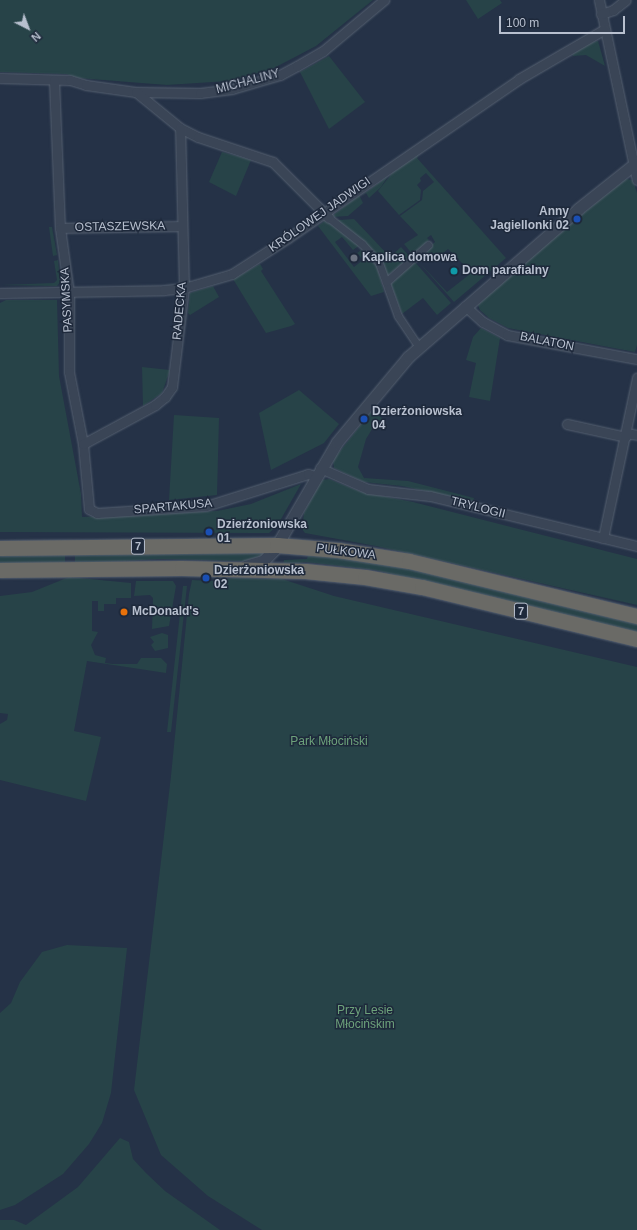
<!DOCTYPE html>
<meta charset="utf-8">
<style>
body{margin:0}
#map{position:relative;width:637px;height:1230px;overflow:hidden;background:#253247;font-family:Arial,sans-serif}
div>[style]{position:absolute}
.green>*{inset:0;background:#274348}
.roads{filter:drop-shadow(0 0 1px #556070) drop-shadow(0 0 1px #556070)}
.pedestrian>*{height:7px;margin:-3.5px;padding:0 3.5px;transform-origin:3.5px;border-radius:3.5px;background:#3a4556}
.minor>*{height:9px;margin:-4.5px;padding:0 4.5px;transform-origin:4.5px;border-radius:4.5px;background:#3a4556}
.tertiary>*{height:11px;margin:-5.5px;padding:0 5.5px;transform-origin:5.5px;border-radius:5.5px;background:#3a4556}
.trunk>*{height:15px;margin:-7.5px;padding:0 7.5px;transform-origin:7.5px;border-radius:7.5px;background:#6a6a66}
.dots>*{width:11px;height:11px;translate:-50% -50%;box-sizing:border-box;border:2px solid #1e293b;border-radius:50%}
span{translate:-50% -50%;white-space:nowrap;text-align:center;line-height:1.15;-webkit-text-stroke:3px #1e293b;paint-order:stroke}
.shield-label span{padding:1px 3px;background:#1e293b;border:1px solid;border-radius:3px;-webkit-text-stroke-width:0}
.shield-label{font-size:11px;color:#b8c0cf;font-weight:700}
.street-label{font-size:12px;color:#b8c0cf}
.poi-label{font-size:12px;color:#b8c0cf;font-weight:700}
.right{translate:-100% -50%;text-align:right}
.left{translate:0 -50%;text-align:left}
.park-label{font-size:12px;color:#6da27b}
.north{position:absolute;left:8px;top:8px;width:40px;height:40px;-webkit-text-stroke:3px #1e293b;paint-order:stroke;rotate:138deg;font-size:11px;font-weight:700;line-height:16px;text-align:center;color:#b8c0cf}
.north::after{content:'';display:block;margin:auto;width:14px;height:18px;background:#b8c0cf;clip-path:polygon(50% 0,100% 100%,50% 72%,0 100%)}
.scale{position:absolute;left:499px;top:16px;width:126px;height:18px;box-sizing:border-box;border:2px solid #b8c0cf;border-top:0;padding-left:5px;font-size:12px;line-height:14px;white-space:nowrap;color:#b8c0cf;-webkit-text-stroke:3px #1e293b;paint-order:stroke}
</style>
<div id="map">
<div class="green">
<div style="clip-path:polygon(0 0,373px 0,316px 46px,272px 69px,228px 81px,167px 85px,78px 78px,66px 74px,0 72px)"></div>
<div style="clip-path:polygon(466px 0,500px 0,502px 3px,478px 19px)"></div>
<div style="clip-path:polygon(598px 41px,605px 66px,586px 55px,573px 56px,572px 54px,592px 42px)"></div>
<div style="clip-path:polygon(329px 56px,365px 102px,329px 129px,300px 72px)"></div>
<div style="clip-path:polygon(222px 152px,251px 160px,236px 196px,209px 182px)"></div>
<div style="clip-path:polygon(419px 154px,417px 158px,506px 258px,454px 302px,416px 259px,447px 292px,470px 274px,463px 264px,448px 249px,437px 258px,432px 252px,424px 259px,421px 255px,435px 242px,431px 235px,427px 238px,429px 240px,413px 255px,404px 244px,418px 235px,400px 216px,422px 200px,423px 191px,434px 182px,426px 173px,420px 178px,421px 181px,417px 185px,421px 190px,420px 200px,399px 215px,378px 191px,393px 172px)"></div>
<div style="clip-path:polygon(388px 176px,381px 187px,369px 198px,366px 193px,361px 196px)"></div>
<div style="clip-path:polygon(625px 179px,633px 180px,637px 193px,637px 345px,635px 352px,508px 328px,489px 318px,480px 310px,478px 305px,487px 296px,485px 294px)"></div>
<div style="clip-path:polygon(359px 195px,363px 203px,348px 216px,331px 217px)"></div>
<div style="clip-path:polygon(354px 219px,390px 257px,401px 247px,410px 257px,387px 276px,337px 222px,339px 220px)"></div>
<div style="clip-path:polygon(326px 220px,360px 245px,353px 250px,342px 237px,335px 242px,354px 267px,363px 260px,357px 253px,364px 248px,375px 260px,384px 292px,371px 296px,318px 226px)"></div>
<div style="clip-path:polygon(49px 227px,52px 227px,57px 255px,53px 256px)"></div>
<div style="clip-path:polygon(58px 260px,60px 282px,57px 286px,1px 285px,54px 283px,57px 280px,54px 261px)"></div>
<div style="clip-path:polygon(414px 261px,451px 303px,437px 315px,423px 298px,402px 314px,391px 284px)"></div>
<div style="clip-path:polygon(260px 264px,263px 269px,261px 271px,295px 324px,291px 326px,266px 333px,233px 279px)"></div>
<div style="clip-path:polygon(213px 286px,219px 297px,190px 315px,188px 313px,190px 293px)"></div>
<div style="clip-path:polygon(6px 300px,57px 300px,59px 376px,81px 494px,82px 517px,217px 511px,251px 504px,301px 484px,277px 526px,269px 533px,0 532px,0 303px)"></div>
<div style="clip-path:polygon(481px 328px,500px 338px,490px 401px,469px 397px,476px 363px,466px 360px,473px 337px)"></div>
<div style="clip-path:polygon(142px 367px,170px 370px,162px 393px,143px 406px)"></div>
<div style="clip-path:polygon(299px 390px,339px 424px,324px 443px,271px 470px,259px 413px)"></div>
<div style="clip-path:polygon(371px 412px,376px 413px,383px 419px,377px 421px,366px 439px,358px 467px,364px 478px,408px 481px,474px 498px,473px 501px,402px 486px,364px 482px,334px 468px,333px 460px)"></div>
<div style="clip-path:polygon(174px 415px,219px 418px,217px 495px,169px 500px)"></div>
<div style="clip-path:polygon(329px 479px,361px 492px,413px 502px,637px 559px,637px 605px,376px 546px,305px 533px,302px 529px,304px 513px,321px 480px)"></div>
<div style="clip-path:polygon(65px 551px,65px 564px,0 565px,0 552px)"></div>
<div style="clip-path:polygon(263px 551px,265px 555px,245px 561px,159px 559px,75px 564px,75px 552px)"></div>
<div style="clip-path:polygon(309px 552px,391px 563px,637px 621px,637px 634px,375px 570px,306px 562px,283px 565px,284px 560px,307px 559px)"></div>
<div style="clip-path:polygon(69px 577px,131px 583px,131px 598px,116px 598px,116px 604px,104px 604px,104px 611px,98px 611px,98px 601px,92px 601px,92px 631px,98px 632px,91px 645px,95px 655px,106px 658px,105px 663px,113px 664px,137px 664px,141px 658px,161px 658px,167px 664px,166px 673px,87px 661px,74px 731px,101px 737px,86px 801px,0 780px,0 724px,7px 720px,8px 714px,0 713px,0 596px,32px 592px)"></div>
<div style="clip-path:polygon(233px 578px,282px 579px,334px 596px,637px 667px,637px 1230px,262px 1230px,208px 1196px,161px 1155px,134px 1090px,171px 776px,189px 594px,192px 580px,218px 581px)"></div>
<div style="clip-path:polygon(136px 581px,173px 581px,176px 586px,169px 626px,152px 629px,153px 598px,150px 595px,134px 596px)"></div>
<div style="clip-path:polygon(183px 586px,187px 586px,171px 732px,167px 732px)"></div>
<div style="clip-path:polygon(162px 633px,168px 635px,168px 648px,155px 651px,151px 645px,154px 642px,150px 637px)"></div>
<div style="clip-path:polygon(67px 945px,127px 948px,111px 1093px,102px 1123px,89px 1144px,63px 1174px,15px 1205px,0 1210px,0 1013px,11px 1003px,20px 982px,42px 952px)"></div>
<div style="clip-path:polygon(120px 1138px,129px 1142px,133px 1159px,146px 1173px,165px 1191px,220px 1230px,0 1230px,0 1220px,14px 1220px,26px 1225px,78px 1187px)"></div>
</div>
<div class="roads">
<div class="pedestrian">
<div style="left:329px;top:218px;width:42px;rotate:38.2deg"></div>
<div style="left:362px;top:244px;width:25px;rotate:48deg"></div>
<div style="left:379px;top:263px;width:56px;rotate:70.3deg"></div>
<div style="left:398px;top:316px;width:36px;rotate:56deg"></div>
<div style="left:386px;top:282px;width:56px;rotate:-41.4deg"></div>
</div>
<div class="minor">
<div style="left:599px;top:0;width:184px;rotate:78.1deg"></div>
<div style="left:601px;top:14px;width:13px;rotate:-18deg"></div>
<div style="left:613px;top:10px;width:16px;rotate:-38deg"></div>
<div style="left:0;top:78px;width:70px;rotate:1.6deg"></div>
<div style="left:70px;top:80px;width:17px;rotate:17deg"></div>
<div style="left:86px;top:85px;width:50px;rotate:8deg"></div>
<div style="left:136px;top:92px;width:64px;rotate:0.9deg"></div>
<div style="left:200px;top:93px;width:32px;rotate:-7deg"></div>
<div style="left:232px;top:89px;width:50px;rotate:-16.3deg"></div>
<div style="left:280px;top:75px;width:19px;rotate:-28deg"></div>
<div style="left:297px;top:66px;width:30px;rotate:-30deg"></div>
<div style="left:323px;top:51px;width:80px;rotate:-39.9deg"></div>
<div style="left:54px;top:80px;width:148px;rotate:87.7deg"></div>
<div style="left:60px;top:228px;width:66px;rotate:82.1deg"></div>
<div style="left:69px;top:293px;width:79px;rotate:90deg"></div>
<div style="left:69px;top:372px;width:73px;rotate:79deg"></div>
<div style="left:83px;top:444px;width:65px;rotate:84.7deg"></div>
<div style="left:89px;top:509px;width:9px;rotate:27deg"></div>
<div style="left:97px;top:513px;width:109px;rotate:-3.7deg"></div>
<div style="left:206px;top:506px;width:107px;rotate:-17.4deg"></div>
<div style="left:308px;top:474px;width:7px;rotate:16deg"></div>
<div style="left:136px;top:92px;width:57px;rotate:39.3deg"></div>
<div style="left:180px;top:128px;width:20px;rotate:27deg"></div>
<div style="left:198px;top:137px;width:79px;rotate:18.4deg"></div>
<div style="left:273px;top:162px;width:79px;rotate:45deg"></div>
<div style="left:60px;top:228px;width:121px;rotate:-0.9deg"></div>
<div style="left:0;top:293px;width:164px;rotate:-1deg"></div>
<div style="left:164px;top:290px;width:20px;rotate:-6deg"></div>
<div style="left:184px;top:288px;width:50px;rotate:-16.3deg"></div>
<div style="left:232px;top:274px;width:67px;rotate:-32.7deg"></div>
<div style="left:288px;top:238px;width:280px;rotate:-34.5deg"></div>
<div style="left:519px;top:79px;width:99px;rotate:-30.2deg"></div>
<div style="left:465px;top:306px;width:24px;rotate:42deg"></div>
<div style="left:483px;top:322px;width:27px;rotate:28deg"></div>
<div style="left:507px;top:335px;width:132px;rotate:10.5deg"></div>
<div style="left:567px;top:424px;width:60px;rotate:12.4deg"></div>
<div style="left:626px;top:433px;width:11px;rotate:10deg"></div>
<div style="left:83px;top:444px;width:82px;rotate:-28.4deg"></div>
<div style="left:155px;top:405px;width:13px;rotate:-39deg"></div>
<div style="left:165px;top:397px;width:12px;rotate:-55deg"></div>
<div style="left:172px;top:387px;width:100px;rotate:-83.1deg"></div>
<div style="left:184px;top:288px;width:160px;rotate:-91.4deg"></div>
<div style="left:320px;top:468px;width:52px;rotate:23.6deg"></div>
<div style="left:368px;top:489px;width:62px;rotate:6.4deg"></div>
<div style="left:430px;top:496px;width:213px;rotate:13.6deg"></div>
<div style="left:603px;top:538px;width:164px;rotate:-78deg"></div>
</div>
<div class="tertiary">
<div style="left:245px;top:566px;width:19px;rotate:-16deg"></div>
<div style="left:263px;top:561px;width:16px;rotate:-45deg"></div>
<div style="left:274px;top:550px;width:125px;rotate:-59.7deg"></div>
<div style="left:337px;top:442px;width:111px;rotate:-50.1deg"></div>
<div style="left:408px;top:357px;width:225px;rotate:-41deg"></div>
<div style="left:578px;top:209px;width:75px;rotate:-38.5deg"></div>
</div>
<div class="trunk">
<div style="left:0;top:548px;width:277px;rotate:-0.6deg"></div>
<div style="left:277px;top:545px;width:61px;rotate:4.7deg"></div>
<div style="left:338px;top:550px;width:72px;rotate:8.8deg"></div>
<div style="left:409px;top:561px;width:235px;rotate:13.6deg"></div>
<div style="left:0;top:570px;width:182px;rotate:-0.6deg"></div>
<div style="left:182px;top:568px;width:123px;rotate:1.4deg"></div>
<div style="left:305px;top:571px;width:60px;rotate:5.7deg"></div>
<div style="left:365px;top:577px;width:58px;rotate:10deg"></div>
<div style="left:422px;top:587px;width:221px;rotate:13.6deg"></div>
</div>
</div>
<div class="dots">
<div style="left:577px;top:219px;background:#1a4fb4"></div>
<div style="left:354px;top:258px;background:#6b7280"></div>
<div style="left:454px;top:271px;background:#0f9aa8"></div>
<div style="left:364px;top:419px;background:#1a4fb4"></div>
<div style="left:209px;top:532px;background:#1a4fb4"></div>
<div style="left:206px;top:578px;background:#1a4fb4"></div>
<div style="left:124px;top:612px;background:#e8710a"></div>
</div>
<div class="shield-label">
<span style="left:138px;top:546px">7</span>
<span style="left:521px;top:611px">7</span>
</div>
<div class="street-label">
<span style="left:248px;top:82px;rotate:-15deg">MICHALINY</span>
<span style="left:320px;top:215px;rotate:-35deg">KRÓLOWEJ JADWIGI</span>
<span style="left:120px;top:227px;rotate:-1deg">OSTASZEWSKA</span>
<span style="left:67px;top:300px;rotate:-93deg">PASYMSKA</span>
<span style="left:180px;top:311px;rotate:-85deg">RADECKA</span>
<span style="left:547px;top:342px;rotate:11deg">BALATON</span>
<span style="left:173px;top:507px;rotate:-5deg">SPARTAKUSA</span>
<span style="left:478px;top:508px;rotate:14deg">TRYLOGII</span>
<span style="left:346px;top:552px;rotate:7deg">PUŁKOWA</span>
</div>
<div class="poi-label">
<span class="right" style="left:569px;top:219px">Anny<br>Jagiellonki 02</span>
<span class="left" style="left:362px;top:258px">Kaplica domowa</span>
<span class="left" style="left:462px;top:271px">Dom parafialny</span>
<span class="left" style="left:372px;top:419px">Dzierżoniowska<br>04</span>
<span class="left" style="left:217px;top:532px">Dzierżoniowska<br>01</span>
<span class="left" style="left:214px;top:578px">Dzierżoniowska<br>02</span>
<span class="left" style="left:132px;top:612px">McDonald's</span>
</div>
<div class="park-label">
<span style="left:329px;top:742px">Park Młociński</span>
<span style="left:365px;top:1018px">Przy Lesie<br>Młocińskim</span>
</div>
<div class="north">N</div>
<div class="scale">100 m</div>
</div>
